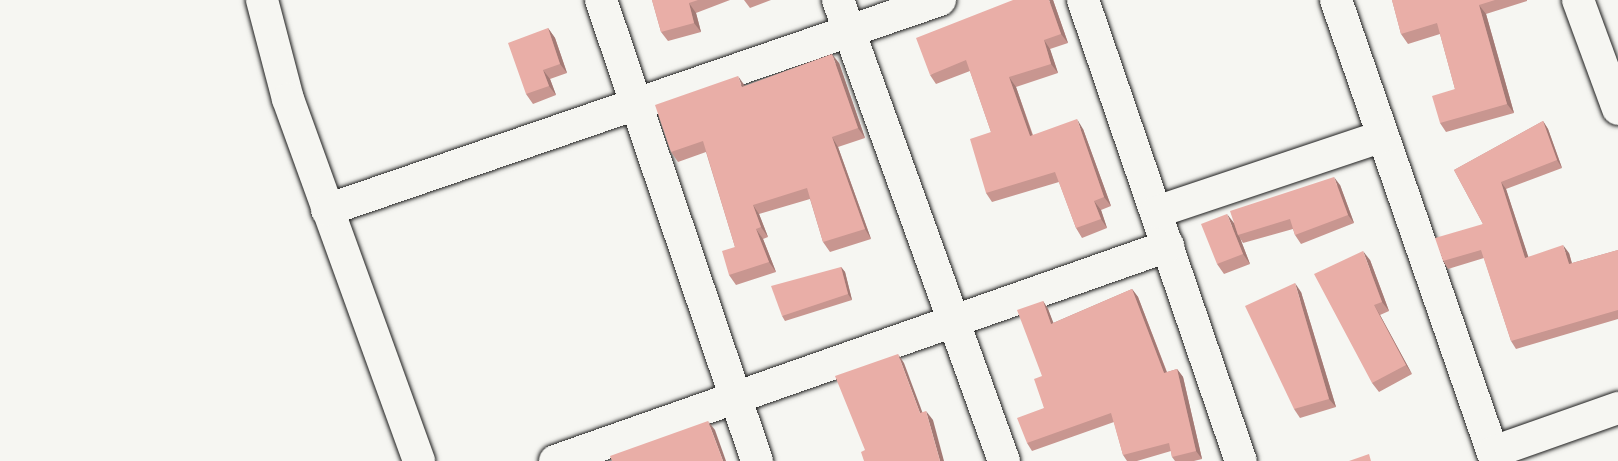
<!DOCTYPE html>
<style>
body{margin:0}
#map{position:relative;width:1618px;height:461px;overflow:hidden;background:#f6f6f2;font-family:"Playpen Sans",sans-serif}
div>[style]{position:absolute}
.roads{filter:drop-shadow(0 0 2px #1c1c1c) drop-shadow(0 0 2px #1c1c1c)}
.minor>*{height:32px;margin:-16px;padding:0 16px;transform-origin:16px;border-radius:16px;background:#f6f6f2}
.wall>*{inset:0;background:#c89690}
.shaded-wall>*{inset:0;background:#a37a75}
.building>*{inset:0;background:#e9aea7}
span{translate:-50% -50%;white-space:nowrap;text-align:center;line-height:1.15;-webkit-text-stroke:6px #f6f6f2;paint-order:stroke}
</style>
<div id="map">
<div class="roads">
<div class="minor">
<div style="left:262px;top:0;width:102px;rotate:75.3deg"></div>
<div style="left:288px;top:99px;width:385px;rotate:70.1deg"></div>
<div style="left:601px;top:0;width:487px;rotate:71.3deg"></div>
<div style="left:838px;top:0;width:490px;rotate:70.2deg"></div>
<div style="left:1083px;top:0;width:487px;rotate:71.1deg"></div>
<div style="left:1336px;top:0;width:488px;rotate:70.9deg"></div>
<div style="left:1578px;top:0;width:116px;rotate:69.8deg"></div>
<div style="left:327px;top:210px;width:648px;rotate:-18.91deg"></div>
<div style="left:1156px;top:212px;width:239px;rotate:-18.5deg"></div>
<div style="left:1493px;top:452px;width:133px;rotate:-19.4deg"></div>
<div style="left:555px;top:461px;width:650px;rotate:-19.33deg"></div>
</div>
</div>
<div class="wall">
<div style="clip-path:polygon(652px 0,730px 0,696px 13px,701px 32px,668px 41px,661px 32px)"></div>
<div style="clip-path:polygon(744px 0,771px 0,750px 8px)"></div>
<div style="clip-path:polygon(1053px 0,1068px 43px,1050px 49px,1058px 73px,1016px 87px,1033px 135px,1083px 129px,1111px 206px,1101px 210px,1107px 228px,1082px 238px,1076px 228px,1059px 182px,992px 202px,986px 193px,991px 132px,970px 71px,936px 84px,930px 75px)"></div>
<div style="clip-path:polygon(1392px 0,1527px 0,1527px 1px,1486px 14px,1514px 113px,1446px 132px,1440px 123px,1455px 89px,1440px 34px,1408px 44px,1401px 34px)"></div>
<div style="clip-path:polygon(548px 28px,555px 38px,567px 73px,550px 79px,556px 95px,533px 104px,526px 94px)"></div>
<div style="clip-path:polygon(839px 63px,865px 138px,838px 147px,871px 239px,830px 252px,823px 242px,810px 199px,759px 214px,768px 237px,763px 239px,776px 272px,736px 285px,729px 275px,735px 247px,706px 152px,678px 162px,671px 152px,745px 86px)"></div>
<div style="clip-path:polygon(1543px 121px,1548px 129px,1562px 168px,1506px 189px,1528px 257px,1569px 253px,1572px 263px,1618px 250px,1618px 319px,1516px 349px,1511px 341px,1484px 258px,1448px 269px,1443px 261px,1483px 224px,1454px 170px)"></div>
<div style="clip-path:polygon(1340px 185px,1354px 223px,1301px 244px,1295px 235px,1293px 229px,1243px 243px,1240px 238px,1250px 264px,1224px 274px,1217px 264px,1234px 223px)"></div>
<div style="clip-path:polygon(1370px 260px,1389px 311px,1380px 315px,1412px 374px,1379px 392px,1372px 383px)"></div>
<div style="clip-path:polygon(841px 267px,845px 272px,852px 300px,785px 321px,782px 316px)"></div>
<div style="clip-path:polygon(1132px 289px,1138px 297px,1167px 372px,1177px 369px,1183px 377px,1202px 459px,1194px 461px,1175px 461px,1172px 457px,1171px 451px,1137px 461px,1127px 461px,1123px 455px,1114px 422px,1032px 451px,1027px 443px,1044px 408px,1042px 376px,1043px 301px,1048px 309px,1053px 323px)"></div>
<div style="clip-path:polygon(1301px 292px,1336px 407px,1300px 418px,1294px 409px)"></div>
</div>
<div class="shaded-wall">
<div style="clip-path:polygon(1049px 0,1053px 0,1068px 43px,1061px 34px)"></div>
<div style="clip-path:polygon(689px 3px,696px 13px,701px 32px,694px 23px)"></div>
<div style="clip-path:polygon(1479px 5px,1486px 14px,1514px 113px,1507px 104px)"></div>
<div style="clip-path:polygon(548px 28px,555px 38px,567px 73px,560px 64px)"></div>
<div style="clip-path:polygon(1044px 40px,1050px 49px,1058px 73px,1051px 64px)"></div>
<div style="clip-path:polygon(832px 54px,839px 63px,865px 138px,858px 128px)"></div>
<div style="clip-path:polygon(543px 70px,550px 79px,556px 95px,549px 86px)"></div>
<div style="clip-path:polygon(738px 76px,745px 86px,742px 87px)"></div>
<div style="clip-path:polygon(1009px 77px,1016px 87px,1036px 146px,1030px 136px)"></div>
<div style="clip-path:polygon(1077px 119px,1083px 129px,1111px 206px,1104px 197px)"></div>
<div style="clip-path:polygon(1543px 121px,1548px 129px,1562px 168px,1557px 160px)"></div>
<div style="clip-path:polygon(832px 137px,838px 147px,871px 239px,865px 229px)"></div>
<div style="clip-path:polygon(1334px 177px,1340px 185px,1354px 223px,1348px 215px)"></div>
<div style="clip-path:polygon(1501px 182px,1506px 189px,1531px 265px,1525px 258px)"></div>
<div style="clip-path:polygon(1094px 201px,1101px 210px,1107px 228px,1101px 219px)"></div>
<div style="clip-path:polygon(753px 205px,759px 214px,768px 237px,761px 227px)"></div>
<div style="clip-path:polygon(1227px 214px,1234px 223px,1238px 235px,1240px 238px,1250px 264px,1243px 254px)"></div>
<div style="clip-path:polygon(756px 229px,763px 239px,776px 272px,769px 262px)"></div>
<div style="clip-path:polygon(1563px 245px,1569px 253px,1574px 272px,1569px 264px)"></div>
<div style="clip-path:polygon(1363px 251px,1370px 260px,1389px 311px,1382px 302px)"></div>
<div style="clip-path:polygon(841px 267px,845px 272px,852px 300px,848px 294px)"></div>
<div style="clip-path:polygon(1295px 283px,1301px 292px,1336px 407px,1329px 399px)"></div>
<div style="clip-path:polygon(1132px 289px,1138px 297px,1170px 381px,1164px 373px)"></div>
<div style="clip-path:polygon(1043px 301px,1048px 309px,1057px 332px,1051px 324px)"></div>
<div style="clip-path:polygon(1374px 305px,1380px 315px,1412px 374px,1406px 365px)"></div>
<div style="clip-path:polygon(898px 354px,904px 363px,926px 422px,920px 413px)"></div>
<div style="clip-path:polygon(1177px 369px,1183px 377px,1202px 459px,1196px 451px)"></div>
<div style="clip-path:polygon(926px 411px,933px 420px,944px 461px,940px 461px)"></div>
<div style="clip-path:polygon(708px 421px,715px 430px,726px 461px,723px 461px)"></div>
</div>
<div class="building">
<div style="clip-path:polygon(652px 0,698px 0,689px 3px,694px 23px,661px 32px)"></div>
<div style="clip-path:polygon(1013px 0,1049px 0,1061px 34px,1044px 40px,1051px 64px,1009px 77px,1030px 136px,1077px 119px,1104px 197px,1094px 201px,1101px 219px,1076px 228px,1055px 172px,986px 193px,970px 139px,991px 132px,966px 60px,930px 75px,916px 38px)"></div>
<div style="clip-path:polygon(1392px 0,1495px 0,1479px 5px,1507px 104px,1440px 123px,1432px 96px,1455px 89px,1437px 23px,1401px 34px)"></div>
<div style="clip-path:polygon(548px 28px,560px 64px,543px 70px,549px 86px,526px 94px,508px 43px)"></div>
<div style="clip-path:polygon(832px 54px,858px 128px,832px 137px,865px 229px,823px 242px,807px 188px,753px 205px,761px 227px,756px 229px,769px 262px,729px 275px,722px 251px,735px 247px,703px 141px,671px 152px,655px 105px,738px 76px,742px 87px)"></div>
<div style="clip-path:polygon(1543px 121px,1557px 160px,1501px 182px,1525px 258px,1563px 245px,1569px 264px,1618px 250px,1618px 310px,1511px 341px,1481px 250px,1443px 261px,1435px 238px,1483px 224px,1454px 170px)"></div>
<div style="clip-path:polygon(1334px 177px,1348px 215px,1295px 235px,1290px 219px,1238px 235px,1230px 211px)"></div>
<div style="clip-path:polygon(1227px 214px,1243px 254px,1217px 264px,1201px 224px)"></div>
<div style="clip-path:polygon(1363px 251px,1382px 302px,1374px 305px,1406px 365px,1372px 383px,1314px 274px)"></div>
<div style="clip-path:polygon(841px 267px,848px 294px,782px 316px,771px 286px)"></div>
<div style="clip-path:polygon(1295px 283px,1329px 399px,1294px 409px,1245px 306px)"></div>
<div style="clip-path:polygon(1132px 289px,1164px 373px,1177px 369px,1196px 451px,1172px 457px,1169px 443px,1123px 455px,1111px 413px,1027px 443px,1017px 418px,1044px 408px,1034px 379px,1042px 376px,1017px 310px,1043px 301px,1051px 324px)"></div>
<div style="clip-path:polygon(898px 354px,920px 413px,926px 411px,940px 461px,864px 461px,861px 452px,865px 450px,835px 376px)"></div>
<div style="clip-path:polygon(708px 421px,723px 461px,612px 461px,610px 456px)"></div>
<div style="clip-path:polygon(1369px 454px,1371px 461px,1349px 461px)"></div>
</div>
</div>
